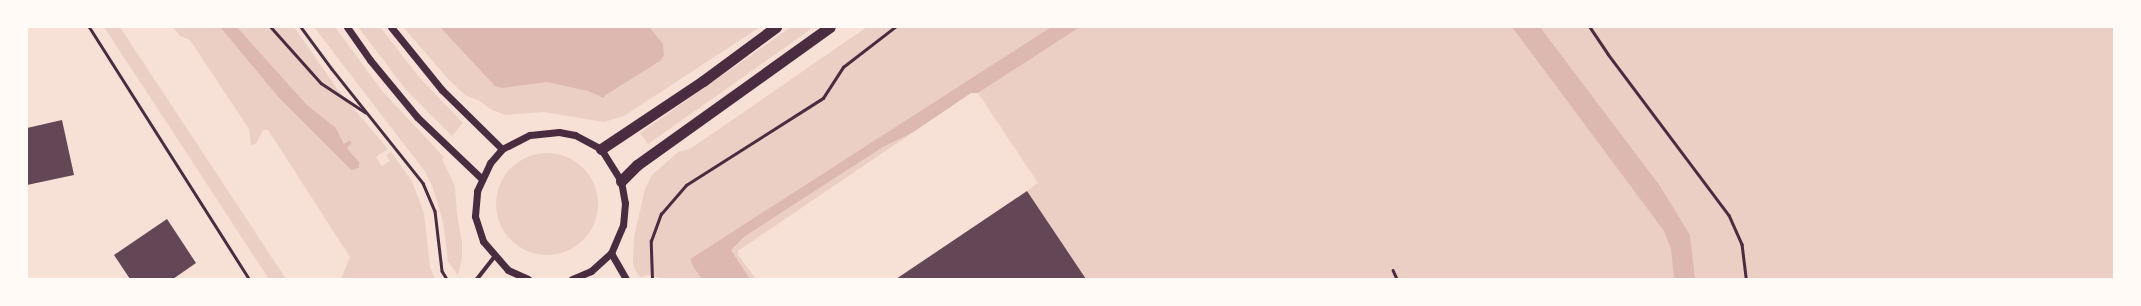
<!DOCTYPE html>
<style>
body{margin:0}
#map{position:relative;width:2141px;height:306px;overflow:hidden;background:#f7e1d7;font-family:"Sofia Sans Condensed",sans-serif}
div>[style]{position:absolute}
.green>*{inset:0;background:#ebcfc5}
.round{border-radius:50%}
.water>*{inset:0;background:#dcb8b0}
.building>*{inset:0;background:#644757}
.path>*{height:2.5px;margin:-1.25px;padding:0 1.25px;transform-origin:1.25px;border-radius:1.25px;background:#4a2c40}
.service>*{height:3px;margin:-1.5px;padding:0 1.5px;transform-origin:1.5px;border-radius:1.5px;background:#4a2c40}
.minor>*{height:4px;margin:-2px;padding:0 2px;transform-origin:2px;border-radius:2px;background:#4a2c40}
.tertiary>*{height:7px;margin:-3.5px;padding:0 3.5px;transform-origin:3.5px;border-radius:3.5px;background:#4a2c40}
.trunk>*{height:11px;margin:-5.5px;padding:0 5.5px;transform-origin:5.5px;border-radius:5.5px;background:#4a2c40}
span{translate:-50% -50%;white-space:nowrap;text-align:center;line-height:1.15;-webkit-text-stroke:4px #fffaf5;paint-order:stroke}
.frame{position:absolute;inset:0;border:28px solid #fffaf5;pointer-events:none}
</style>
<div id="map">
<div class="green">
<div style="clip-path:polygon(104px 27px,120px 27px,286px 279px,269px 279px)"></div>
<div style="clip-path:polygon(173px 27px,220px 27px,279px 98px,347px 166px,359px 162px,347px 148px,352px 143px,349px 140px,344px 144px,336px 128px,307px 105px,237px 27px,294px 27px,338px 90px,388px 149px,376px 157px,382px 166px,390px 161px,386px 155px,391px 152px,412px 181px,424px 213px,430px 267px,435px 279px,341px 279px,350px 257px,268px 130px,263px 130px,256px 144px,251px 145px,249px 129px,190px 40px,180px 36px)"></div>
<div style="clip-path:polygon(314px 27px,335px 27px,383px 92px,444px 157px,442px 159px,455px 186px,457px 215px,462px 242px,462px 258px,458px 275px,448px 262px,443px 222px,433px 188px,426px 173px)"></div>
<div style="clip-path:polygon(358px 27px,380px 27px,419px 77px,463px 123px,452px 136px,407px 91px)"></div>
<div style="clip-path:polygon(403px 27px,760px 27px,624px 116px,604px 122px,544px 112px,505px 115px,490px 109px,480px 101px,465px 95px,449px 80px)"></div>
<div style="clip-path:polygon(791px 27px,814px 27px,648px 144px,640px 133px)"></div>
<div style="clip-path:polygon(867px 27px,1051px 27px,690px 259px,702px 279px,664px 279px,649px 275px,641px 277px,636px 272px,633px 263px,634px 237px,645px 189px,652px 175px,678px 152px,690px 149px)"></div>
<div style="clip-path:polygon(1080px 27px,2114px 27px,2114px 279px,1086px 279px,1027px 191px,1038px 183px,978px 93px)"></div>
<div style="clip-path:polygon(912px 133px,738px 251px,738px 255px,756px 279px,750px 279px,731px 250px,744px 237px,883px 147px)"></div>
<div class="round" style="left:496px;top:153px;width:102px;height:102px"></div>
</div>
<div class="water">
<div style="clip-path:polygon(220px 27px,237px 27px,307px 105px,336px 128px,344px 144px,349px 140px,352px 143px,347px 148px,359px 162px,359px 168px,352px 170px,347px 166px,279px 98px)"></div>
<div style="clip-path:polygon(440px 27px,649px 27px,663px 44px,664px 55px,660px 61px,604px 96px,604px 98px,588px 91px,547px 82px,502px 88px,495px 86px)"></div>
<div style="clip-path:polygon(1051px 27px,1080px 27px,978px 93px,971px 93px,912px 133px,883px 147px,744px 237px,731px 250px,750px 279px,702px 279px,694px 268px,690px 259px)"></div>
<div style="clip-path:polygon(1512px 27px,1540px 27px,1660px 186px,1690px 235px,1695px 279px,1674px 279px,1671px 249px,1664px 231px)"></div>
</div>
<div class="building">
<div style="clip-path:polygon(62px 120px,74px 175px,27px 185px,27px 128px)"></div>
<div style="clip-path:polygon(1027px 191px,1086px 279px,896px 279px)"></div>
<div style="clip-path:polygon(167px 219px,196px 263px,173px 279px,130px 279px,114px 255px)"></div>
</div>
<div class="path">
<div style="left:271px;top:27px;width:75px;rotate:48.2deg"></div>
<div style="left:321px;top:83px;width:53px;rotate:33.4deg"></div>
<div style="left:301px;top:27px;width:52px;rotate:53.6deg"></div>
<div style="left:332px;top:69px;width:146px;rotate:51.4deg"></div>
<div style="left:423px;top:183px;width:30px;rotate:67deg"></div>
<div style="left:435px;top:211px;width:60px;rotate:83.3deg"></div>
<div style="left:442px;top:271px;width:9px;rotate:58deg"></div>
<div style="left:1590px;top:27px;width:32px;rotate:56deg"></div>
<div style="left:1608px;top:54px;width:201px;rotate:53.1deg"></div>
<div style="left:1729px;top:215px;width:32px;rotate:66deg"></div>
<div style="left:1742px;top:244px;width:35px;rotate:83deg"></div>
<div style="left:1393px;top:270px;width:10px;rotate:66deg"></div>
<div style="left:652px;top:279px;width:38px;rotate:-92deg"></div>
<div style="left:651px;top:241px;width:29px;rotate:-70deg"></div>
<div style="left:661px;top:214px;width:38px;rotate:-49deg"></div>
<div style="left:686px;top:185px;width:162px;rotate:-32.4deg"></div>
<div style="left:823px;top:98px;width:37px;rotate:-57deg"></div>
<div style="left:843px;top:67px;width:66px;rotate:-37.6deg"></div>
</div>
<div class="service">
<div style="left:89px;top:27px;width:299px;rotate:57.6deg"></div>
</div>
<div class="minor">
<div style="left:477px;top:279px;width:28px;rotate:-52deg"></div>
</div>
<div class="tertiary">
<div style="left:347px;top:27px;width:40px;rotate:55.1deg"></div>
<div style="left:370px;top:60px;width:74px;rotate:50.5deg"></div>
<div style="left:417px;top:117px;width:88px;rotate:43.6deg"></div>
<div style="left:391px;top:27px;width:81px;rotate:51deg"></div>
<div style="left:442px;top:90px;width:84px;rotate:44.5deg"></div>
<div style="left:611px;top:253px;width:30px;rotate:60deg"></div>
<div style="left:528px;top:279px;width:22px;rotate:-156deg"></div>
<div style="left:508px;top:270px;width:38px;rotate:-131deg"></div>
<div style="left:483px;top:241px;width:26px;rotate:-108deg"></div>
<div style="left:475px;top:216px;width:25px;rotate:-85deg"></div>
<div style="left:477px;top:191px;width:31px;rotate:-65deg"></div>
<div style="left:490px;top:163px;width:18px;rotate:-49deg"></div>
<div style="left:502px;top:149px;width:31px;rotate:-27deg"></div>
<div style="left:530px;top:135px;width:29px;rotate:-6deg"></div>
<div style="left:559px;top:132px;width:16px;rotate:11deg"></div>
<div style="left:575px;top:135px;width:30px;rotate:28deg"></div>
<div style="left:601px;top:149px;width:38px;rotate:58deg"></div>
<div style="left:621px;top:181px;width:22px;rotate:80deg"></div>
<div style="left:625px;top:203px;width:22px;rotate:95deg"></div>
<div style="left:623px;top:225px;width:30px;rotate:113deg"></div>
<div style="left:611px;top:253px;width:27px;rotate:138deg"></div>
<div style="left:591px;top:271px;width:21px;rotate:157deg"></div>
</div>
<div class="trunk">
<div style="left:601px;top:149px;width:123px;rotate:-33.7deg"></div>
<div style="left:703px;top:81px;width:91px;rotate:-36.5deg"></div>
<div style="left:621px;top:181px;width:23px;rotate:-45deg"></div>
<div style="left:637px;top:165px;width:237px;rotate:-35.6deg"></div>
</div>
<div class="frame"></div>
</div>
